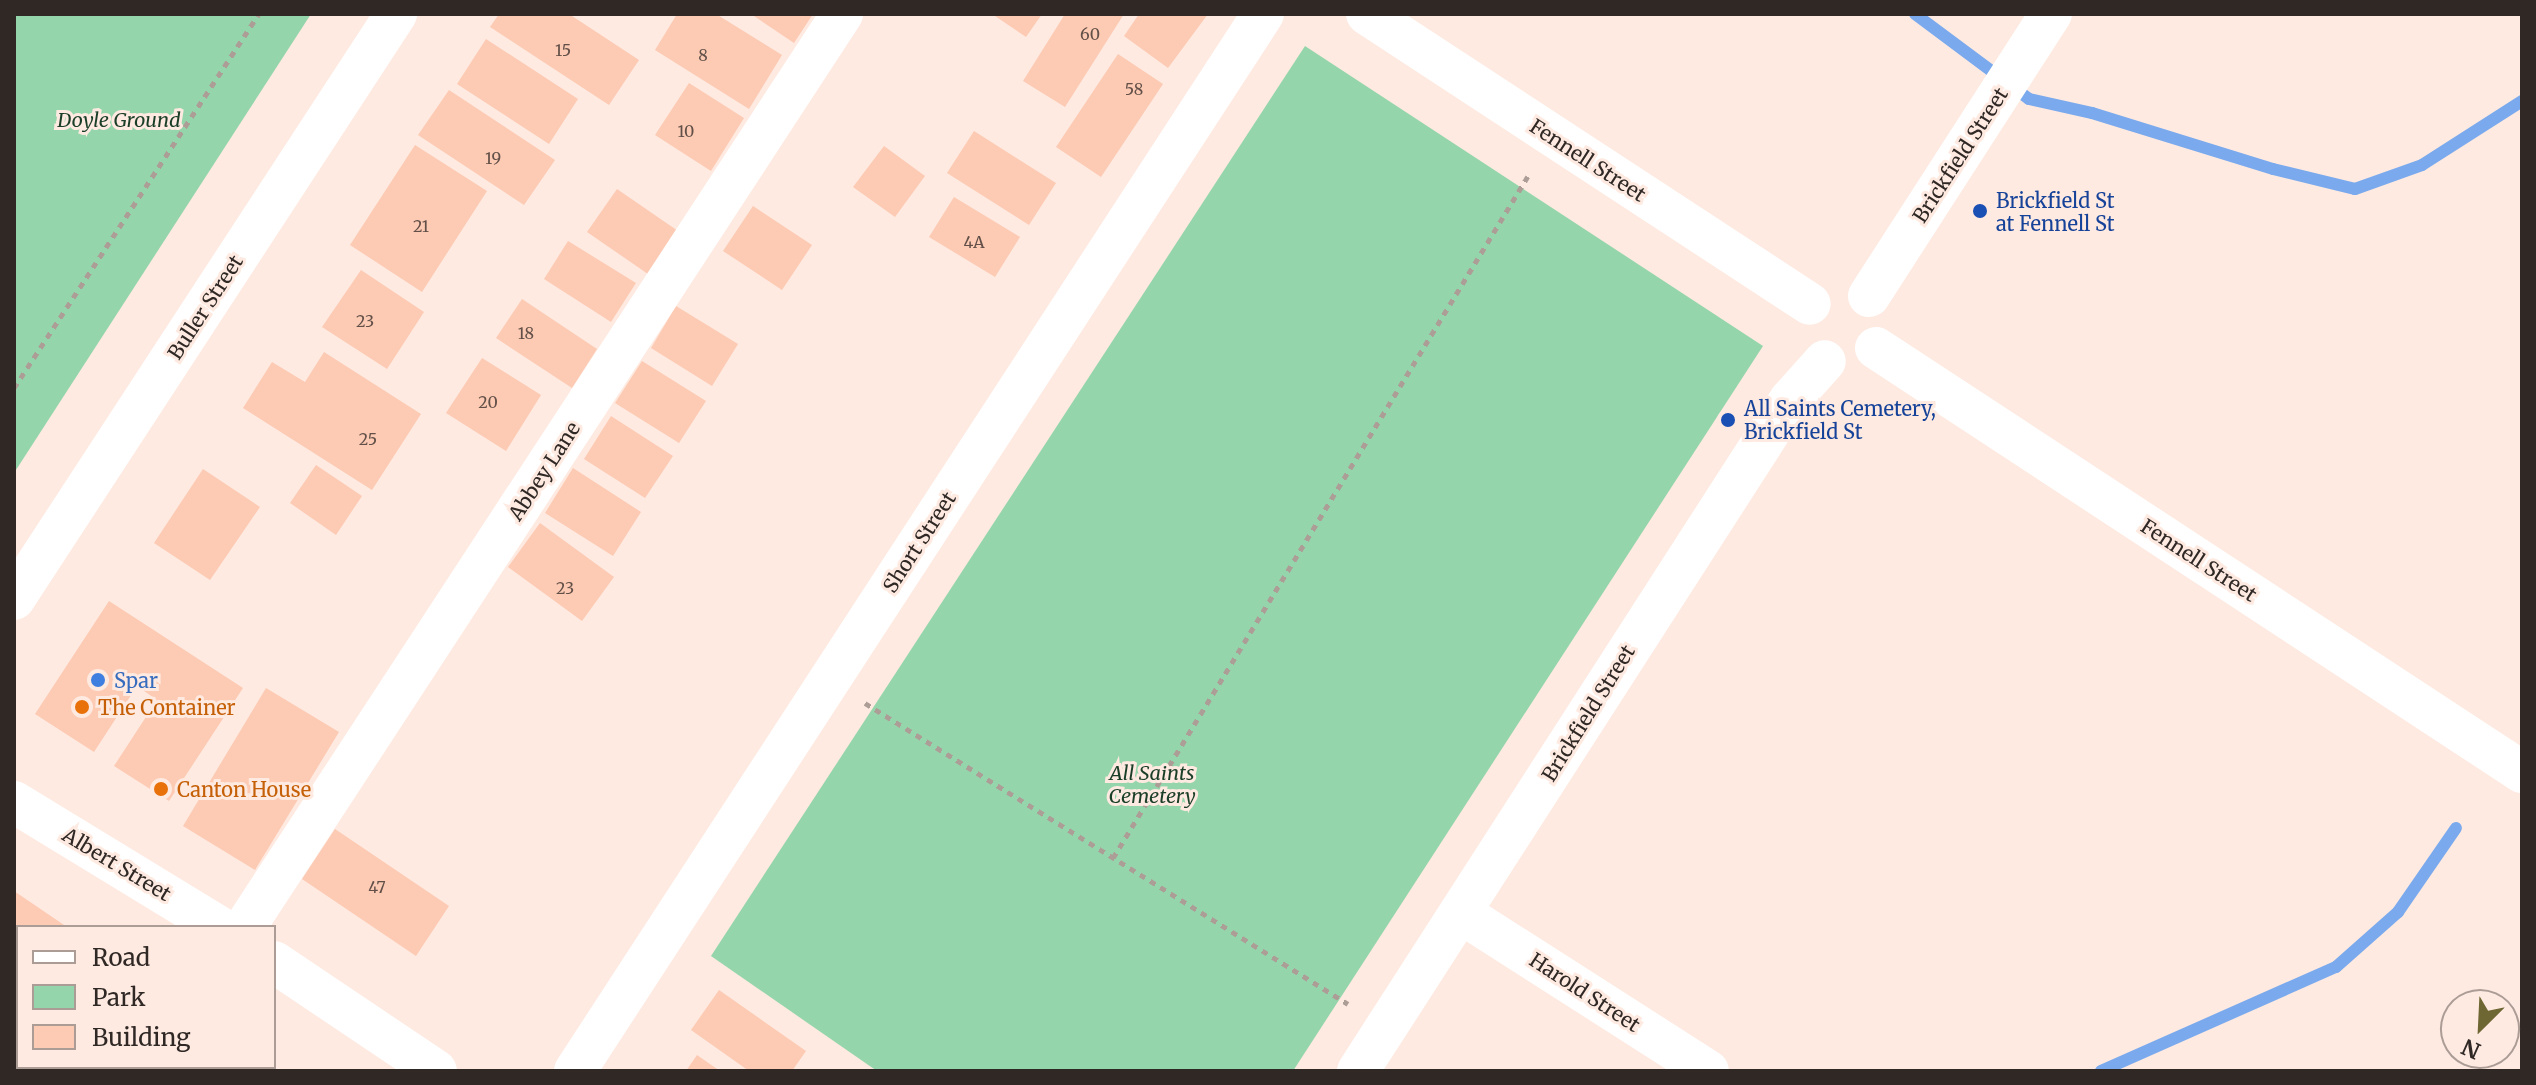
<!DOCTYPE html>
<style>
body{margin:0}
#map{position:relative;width:2536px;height:1085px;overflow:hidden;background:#feeae1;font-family:Merriweather,serif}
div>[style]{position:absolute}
.green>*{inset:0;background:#95d5ab}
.stream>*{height:12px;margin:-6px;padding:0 6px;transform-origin:6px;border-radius:6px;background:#7aaaed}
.building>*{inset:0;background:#fdcab3}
.path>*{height:5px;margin-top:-2.5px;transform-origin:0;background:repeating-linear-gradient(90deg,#ac9e97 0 6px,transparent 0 12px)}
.street>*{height:42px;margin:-21px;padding:0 21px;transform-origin:21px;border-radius:21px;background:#fff}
.dots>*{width:22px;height:22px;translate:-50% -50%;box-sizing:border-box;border:4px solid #feeae1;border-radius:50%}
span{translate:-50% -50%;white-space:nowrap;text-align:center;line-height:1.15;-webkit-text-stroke:6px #feeae1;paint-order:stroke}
.number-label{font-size:16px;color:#625048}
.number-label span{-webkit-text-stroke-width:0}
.park-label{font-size:20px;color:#1a3e28;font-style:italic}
.street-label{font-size:20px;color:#2f2825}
.transit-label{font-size:20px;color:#164399}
.left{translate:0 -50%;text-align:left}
.shop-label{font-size:20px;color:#366cbe}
.food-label{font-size:20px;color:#c56008}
.frame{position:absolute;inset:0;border:16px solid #2f2825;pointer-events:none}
.legend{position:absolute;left:16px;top:925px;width:260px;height:144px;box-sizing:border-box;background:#feeae1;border:2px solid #ab9c96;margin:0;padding:10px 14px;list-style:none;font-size:24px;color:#2f2825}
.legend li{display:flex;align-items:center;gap:16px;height:40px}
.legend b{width:40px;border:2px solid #ab9c96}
.north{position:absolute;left:2440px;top:989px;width:80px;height:80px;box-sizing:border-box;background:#feeae1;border:2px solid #ab9c96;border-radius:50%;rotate:204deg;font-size:22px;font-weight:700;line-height:32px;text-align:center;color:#2f2825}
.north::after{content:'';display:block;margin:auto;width:28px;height:36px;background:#6e6734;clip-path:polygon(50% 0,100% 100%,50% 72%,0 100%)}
</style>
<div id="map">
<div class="green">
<div style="clip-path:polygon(14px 14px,311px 14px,14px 473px)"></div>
<div style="clip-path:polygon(1305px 46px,1763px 346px,1293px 1071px,877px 1071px,711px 956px)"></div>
</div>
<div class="stream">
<div style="left:1915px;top:14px;width:142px;rotate:36.7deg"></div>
<div style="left:2029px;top:99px;width:65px;rotate:12.5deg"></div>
<div style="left:2092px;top:113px;width:189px;rotate:17.2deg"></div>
<div style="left:2273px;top:169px;width:84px;rotate:13.7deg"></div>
<div style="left:2355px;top:189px;width:71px;rotate:-19.7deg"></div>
<div style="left:2422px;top:165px;width:119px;rotate:-32.6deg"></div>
<div style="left:2101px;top:1071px;width:257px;rotate:-23.9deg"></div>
<div style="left:2336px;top:967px;width:83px;rotate:-41.6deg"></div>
<div style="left:2398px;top:912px;width:102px;rotate:-55.4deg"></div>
</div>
<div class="building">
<div style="clip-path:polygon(499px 14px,569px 14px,639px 60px,609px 105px,490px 27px)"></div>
<div style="clip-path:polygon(677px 14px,716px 14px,782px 55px,749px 109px,655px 50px)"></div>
<div style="clip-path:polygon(751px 14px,813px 14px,794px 43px)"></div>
<div style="clip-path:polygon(992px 14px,1042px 14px,1026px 37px)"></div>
<div style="clip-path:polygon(1065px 14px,1124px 14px,1065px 107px,1023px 81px)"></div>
<div style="clip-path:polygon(1139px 14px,1208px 14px,1168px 68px,1124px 36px)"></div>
<div style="clip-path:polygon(486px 39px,578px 99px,549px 144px,457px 84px)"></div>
<div style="clip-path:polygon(1118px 54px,1163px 84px,1101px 177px,1056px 147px)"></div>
<div style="clip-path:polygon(689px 83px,744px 118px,711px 171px,655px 135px)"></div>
<div style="clip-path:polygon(449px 90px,555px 160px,524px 205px,418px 135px)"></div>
<div style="clip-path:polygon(974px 131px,1056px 183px,1029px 225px,947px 173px)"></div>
<div style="clip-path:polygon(415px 145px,487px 191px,422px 292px,350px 245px)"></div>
<div style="clip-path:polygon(884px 146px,925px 176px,895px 217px,853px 187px)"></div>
<div style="clip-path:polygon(617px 189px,678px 231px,648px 274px,587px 232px)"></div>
<div style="clip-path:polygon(954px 197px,1020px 237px,995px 277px,929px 237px)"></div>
<div style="clip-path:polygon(753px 206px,812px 245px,782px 290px,723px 251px)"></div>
<div style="clip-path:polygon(568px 241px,636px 283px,611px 322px,544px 279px)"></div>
<div style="clip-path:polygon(361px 270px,424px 312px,387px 369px,322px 327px)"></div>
<div style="clip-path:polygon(522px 299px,597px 349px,572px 388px,496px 338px)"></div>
<div style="clip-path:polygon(676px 306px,738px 344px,712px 386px,651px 348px)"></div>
<div style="clip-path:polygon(324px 352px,421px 414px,372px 490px,243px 408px,272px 362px,305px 382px)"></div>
<div style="clip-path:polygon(482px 358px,541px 395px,506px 451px,446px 413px)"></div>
<div style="clip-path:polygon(642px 361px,706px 401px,679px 443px,615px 403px)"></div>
<div style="clip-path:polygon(611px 416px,673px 456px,645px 498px,584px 459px)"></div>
<div style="clip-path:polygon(316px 465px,362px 496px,336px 535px,290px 503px)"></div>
<div style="clip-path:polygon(573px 468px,641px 512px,613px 556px,545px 513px)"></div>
<div style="clip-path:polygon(203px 469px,260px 507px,210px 580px,154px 543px)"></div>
<div style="clip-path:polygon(540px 523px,614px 577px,582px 621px,508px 567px)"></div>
<div style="clip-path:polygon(109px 601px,243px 688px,169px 801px,114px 766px,157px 700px,137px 686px,94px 752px,35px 714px)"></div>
<div style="clip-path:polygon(266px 688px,339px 732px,255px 870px,183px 826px)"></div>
<div style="clip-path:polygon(335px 829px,449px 906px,416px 956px,302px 879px)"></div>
<div style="clip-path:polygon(14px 891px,67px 927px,18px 927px,18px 992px,14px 990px)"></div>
<div style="clip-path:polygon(719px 990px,806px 1051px,792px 1071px,749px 1071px,691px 1030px)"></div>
<div style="clip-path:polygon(697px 1055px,720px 1071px,686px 1071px)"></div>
<div style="clip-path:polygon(156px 1067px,257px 1067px,263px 1071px,153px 1071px)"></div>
</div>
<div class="path">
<div style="left:14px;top:388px;width:447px;rotate:-56.8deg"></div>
<div style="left:865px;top:703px;width:569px;rotate:31.93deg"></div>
<div style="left:1113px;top:858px;width:798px;rotate:-58.68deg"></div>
</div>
<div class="street">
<div style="left:1367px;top:14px;width:529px;rotate:33.21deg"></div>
<div style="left:1869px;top:296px;width:336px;rotate:-57.2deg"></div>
<div style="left:1876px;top:348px;width:773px;rotate:33.28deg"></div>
<div style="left:14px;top:599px;width:699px;rotate:-56.86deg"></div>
<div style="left:14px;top:802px;width:240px;rotate:31.4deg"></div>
<div style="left:1461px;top:913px;width:293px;rotate:32.6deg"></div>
<div style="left:245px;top:927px;width:1091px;rotate:-56.82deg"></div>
<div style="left:274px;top:962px;width:195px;rotate:33.9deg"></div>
<div style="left:575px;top:1071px;width:1261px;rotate:-56.94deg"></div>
<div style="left:1358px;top:1071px;width:798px;rotate:-57.23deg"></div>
<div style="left:1790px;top:400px;width:52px;rotate:-48.1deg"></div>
</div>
<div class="dots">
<div style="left:1980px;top:211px;background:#1a4fb4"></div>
<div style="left:1728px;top:420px;background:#1a4fb4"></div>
<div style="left:98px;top:680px;background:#3f7fe0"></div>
<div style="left:82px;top:707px;background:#e8710a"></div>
<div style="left:161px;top:789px;background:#e8710a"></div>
</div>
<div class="number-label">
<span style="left:1090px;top:34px">60</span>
<span style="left:563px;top:50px">15</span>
<span style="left:703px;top:55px">8</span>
<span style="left:1134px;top:89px">58</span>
<span style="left:686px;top:131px">10</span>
<span style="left:493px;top:158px">19</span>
<span style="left:421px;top:226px">21</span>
<span style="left:974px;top:242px">4A</span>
<span style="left:365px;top:321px">23</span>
<span style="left:526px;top:333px">18</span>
<span style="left:488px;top:402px">20</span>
<span style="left:368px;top:439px">25</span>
<span style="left:565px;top:588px">23</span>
<span style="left:377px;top:887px">47</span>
</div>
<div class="park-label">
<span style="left:119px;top:119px">Doyle Ground</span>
<span style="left:1152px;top:784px">All Saints<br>Cemetery</span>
</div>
<div class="street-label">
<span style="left:1960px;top:155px;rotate:-57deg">Brickfield Street</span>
<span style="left:1588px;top:160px;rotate:33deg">Fennell Street</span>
<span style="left:205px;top:307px;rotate:-57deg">Buller Street</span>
<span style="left:544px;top:471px;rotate:-57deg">Abbey Lane</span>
<span style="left:919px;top:542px;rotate:-57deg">Short Street</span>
<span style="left:2199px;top:560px;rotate:33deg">Fennell Street</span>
<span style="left:1588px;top:713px;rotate:-58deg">Brickfield Street</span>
<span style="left:117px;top:864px;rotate:31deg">Albert Street</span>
<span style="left:1585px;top:992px;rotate:33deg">Harold Street</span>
</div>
<div class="transit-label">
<span class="left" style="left:1996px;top:212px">Brickfield St<br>at Fennell St</span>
<span class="left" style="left:1744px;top:420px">All Saints Cemetery,<br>Brickfield St</span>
</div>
<div class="shop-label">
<span class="left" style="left:114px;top:680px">Spar</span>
</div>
<div class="food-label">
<span class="left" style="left:98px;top:707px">The Container</span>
<span class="left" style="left:177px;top:789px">Canton House</span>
</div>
<div class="frame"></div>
<ul class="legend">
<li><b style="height:10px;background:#fff"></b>Road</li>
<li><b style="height:22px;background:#95d5ab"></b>Park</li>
<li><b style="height:22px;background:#fdcab3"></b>Building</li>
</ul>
<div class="north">N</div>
</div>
